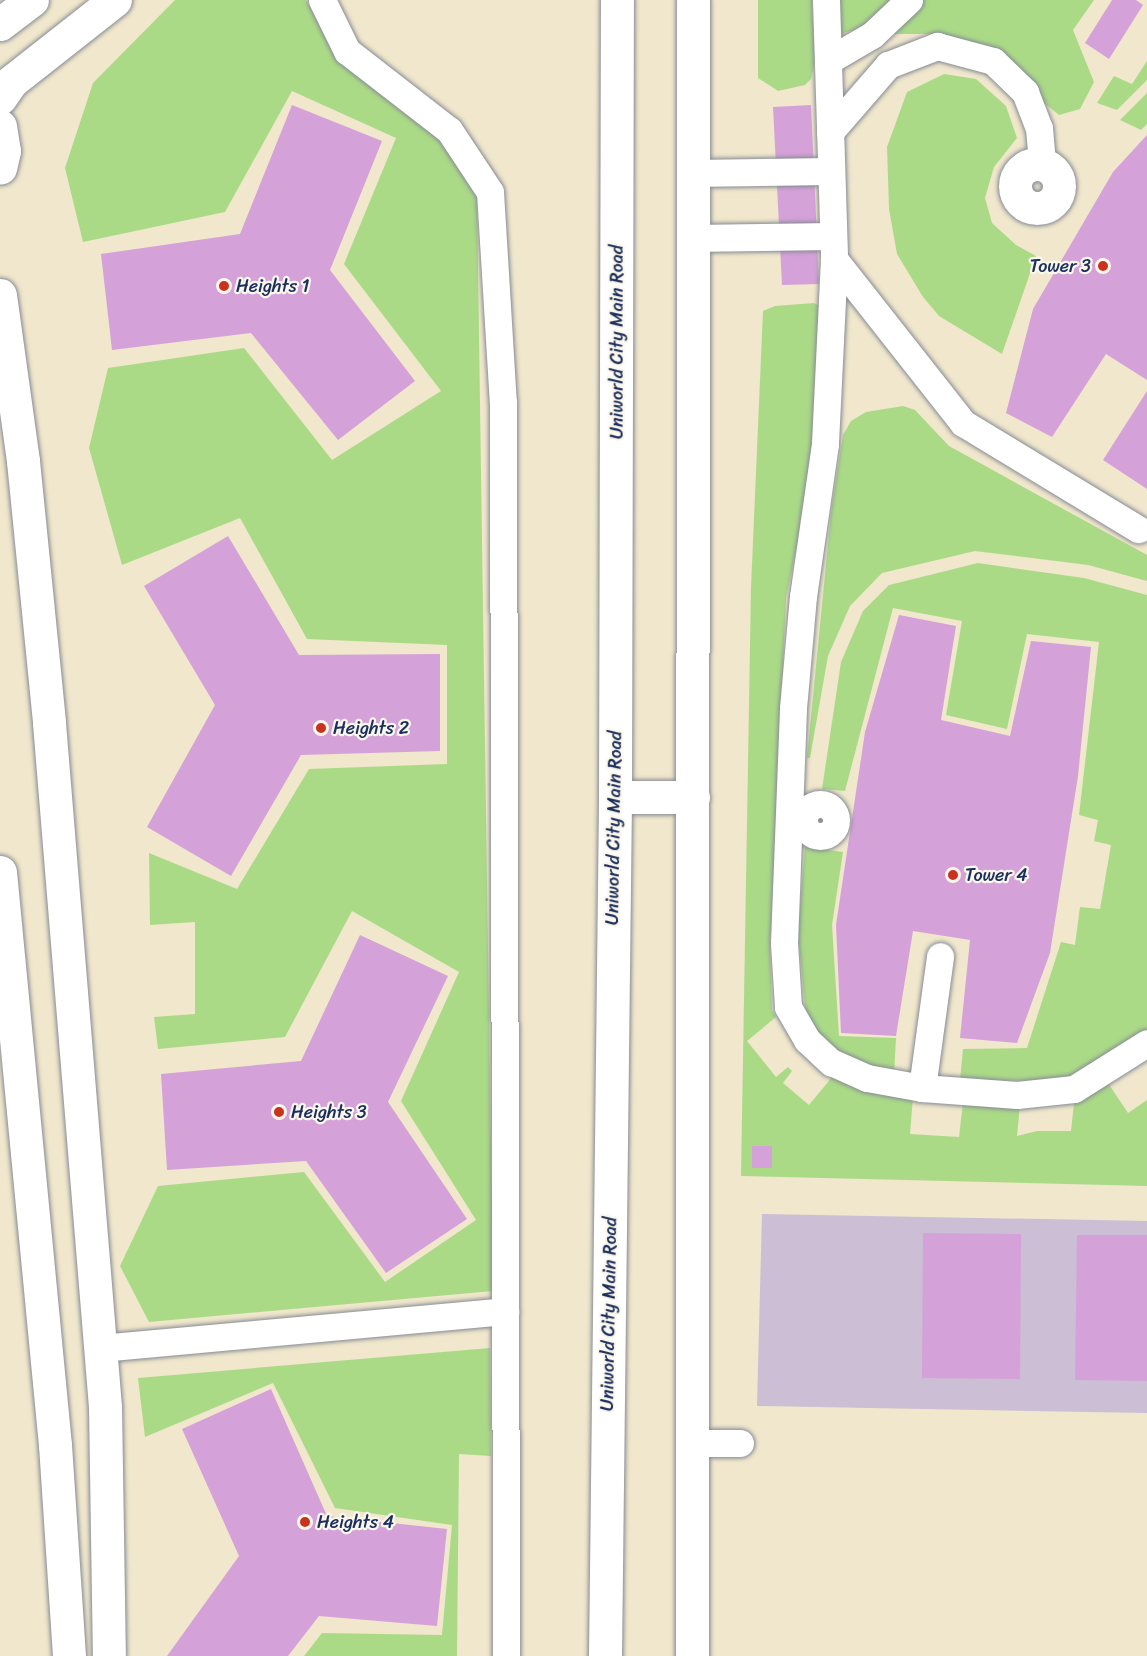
<!DOCTYPE html>
<style>
body{margin:0}
#map{position:relative;width:1147px;height:1656px;overflow:hidden;background:#f0e7cc;font-family:Sriracha,sans-serif}
div>[style]{position:absolute}
.industrial>*{inset:0;background:#ccbed4}
.green>*{inset:0;background:#abda87}
.building>*{inset:0;background:#d5a1d9}
.roads{filter:drop-shadow(0 0 2px #868b95) drop-shadow(0 0 2px #868b95)}
.service>*{height:27px;margin:-13.5px;padding:0 13.5px;transform-origin:13.5px;border-radius:13.5px;background:#fff}
.service>.ring{margin:-13.5px;padding:0;box-sizing:content-box;background:none;border:27px solid #fff;border-radius:50%}
.minor>*{height:33px;margin:-16.5px;padding:0 16.5px;transform-origin:16.5px;border-radius:16.5px;background:#fff}
.minor>.ring{margin:-16.5px;padding:0;box-sizing:content-box;background:none;border:33px solid #fff;border-radius:50%}
.dots>*{width:16px;height:16px;translate:-50% -50%;box-sizing:border-box;border:3px solid #fbf7ec;border-radius:50%}
span{translate:-50% -50%;white-space:nowrap;text-align:center;line-height:1.15;-webkit-text-stroke:4.5px #fbf7ec;paint-order:stroke}
.poi-label{font-size:18px;color:#1b2f5e}
.right{translate:-100% -50%;text-align:right}
.left{translate:0 -50%;text-align:left}
.street-label{font-size:18px;color:#1b2f5e}
</style>
<div id="map">
<div class="industrial">
<div style="clip-path:polygon(762px 1214px,1147px 1221px,1147px 1413px,757px 1406px)"></div>
</div>
<div class="green">
<div style="clip-path:polygon(175px 0,306px 0,337px 58px,438px 137px,477px 198px,493px 1291px,149px 1322px,120px 1266px,158px 1186px,304px 1172px,385px 1282px,476px 1220px,401px 1101px,459px 972px,352px 911px,285px 1037px,158px 1049px,154px 1017px,195px 1014px,195px 922px,150px 925px,149px 853px,237px 889px,309px 769px,447px 764px,447px 645px,307px 639px,240px 518px,122px 565px,89px 448px,108px 368px,244px 348px,332px 460px,441px 391px,344px 264px,396px 138px,292px 91px,225px 212px,83px 242px,65px 168px,93px 83px)"></div>
<div style="clip-path:polygon(758px 0,812px 0,815px 61px,811px 79px,805px 85px,778px 91px,758px 78px)"></div>
<div style="clip-path:polygon(838px 0,892px 0,867px 26px,840px 34px)"></div>
<div style="clip-path:polygon(920px 0,1094px 0,1073px 30px,1094px 82px,1080px 109px,1059px 115px,1043px 102px,1033px 83px,1002px 51px,939px 34px,891px 34px)"></div>
<div style="clip-path:polygon(1147px 61px,1147px 80px,1117px 110px,1097px 103px,1114px 76px,1132px 84px)"></div>
<div style="clip-path:polygon(944px 74px,976px 79px,1006px 106px,1017px 138px,994px 167px,985px 198px,992px 223px,1016px 245px,1036px 256px,1002px 354px,939px 316px,923px 297px,897px 254px,889px 209px,887px 147px,907px 92px)"></div>
<div style="clip-path:polygon(1147px 93px,1147px 124px,1141px 130px,1120px 120px)"></div>
<div style="clip-path:polygon(814px 303px,821px 307px,824px 351px,801px 527px,786px 598px,770px 949px,772px 1010px,776px 1017px,747px 1041px,776px 1077px,788px 1067px,792px 1071px,783px 1083px,809px 1105px,833px 1076px,913px 1097px,910px 1134px,959px 1137px,963px 1102px,1020px 1104px,1017px 1136px,1037px 1131px,1071px 1131px,1074px 1103px,1108px 1083px,1128px 1113px,1147px 1100px,1147px 1186px,741px 1176px,751px 587px,763px 311px,775px 306px)"></div>
<div style="clip-path:polygon(903px 406px,915px 410px,949px 446px,1147px 555px,1147px 581px,1088px 565px,975px 551px,882px 573px,850px 606px,828px 656px,810px 758px,807px 758px,831px 513px,843px 435px,851px 421px,866px 412px)"></div>
<div style="clip-path:polygon(978px 563px,1084px 578px,1147px 595px,1147px 1030px,1075px 1081px,960px 1080px,963px 1049px,1027px 1048px,1061px 942px,1075px 945px,1080px 907px,1100px 909px,1111px 845px,1094px 841px,1098px 820px,1079px 815px,1099px 642px,1027px 634px,1007px 729px,946px 715px,962px 621px,893px 608px,845px 791px,822px 789px,841px 662px,863px 611px,889px 585px)"></div>
<div style="clip-path:polygon(805px 847px,843px 852px,832px 925px,839px 1036px,896px 1038px,894px 1075px,871px 1069px,814px 1037px,805px 1007px,798px 932px)"></div>
<div style="clip-path:polygon(490px 1348px,491px 1456px,459px 1454px,457px 1656px,304px 1656px,322px 1633px,442px 1635px,452px 1525px,335px 1508px,273px 1383px,145px 1437px,138px 1378px)"></div>
</div>
<div class="building">
<div style="clip-path:polygon(1112px 0,1136px 0,1143px 5px,1109px 59px,1085px 43px)"></div>
<div style="clip-path:polygon(292px 105px,382px 141px,330px 270px,415px 381px,338px 440px,251px 333px,112px 350px,101px 254px,240px 234px)"></div>
<div style="clip-path:polygon(811px 105px,819px 284px,782px 285px,773px 107px)"></div>
<div style="clip-path:polygon(1147px 135px,1147px 380px,1106px 354px,1052px 437px,1006px 413px,1033px 309px,1113px 172px)"></div>
<div style="clip-path:polygon(1147px 391px,1147px 489px,1103px 460px)"></div>
<div style="clip-path:polygon(228px 536px,299px 655px,440px 654px,440px 751px,301px 755px,231px 876px,147px 827px,215px 705px,144px 586px)"></div>
<div style="clip-path:polygon(899px 615px,956px 626px,941px 720px,1010px 736px,1031px 641px,1091px 647px,1078px 776px,1050px 953px,1017px 1043px,960px 1038px,970px 940px,913px 931px,896px 1036px,841px 1033px,836px 925px,865px 732px)"></div>
<div style="clip-path:polygon(360px 935px,448px 976px,388px 1102px,467px 1219px,386px 1273px,306px 1161px,167px 1170px,161px 1074px,301px 1061px)"></div>
<div style="clip-path:polygon(752px 1146px,772px 1146px,772px 1168px,752px 1168px)"></div>
<div style="clip-path:polygon(923px 1233px,1021px 1234px,1020px 1379px,922px 1378px)"></div>
<div style="clip-path:polygon(1077px 1235px,1147px 1235px,1147px 1381px,1075px 1380px)"></div>
<div style="clip-path:polygon(271px 1389px,327px 1516px,447px 1529px,437px 1626px,319px 1616px,288px 1656px,167px 1656px,239px 1556px,182px 1429px)"></div>
</div>
<div class="roads">
<div class="service">
<div style="left:322px;top:0;width:57px;rotate:63.9deg"></div>
<div style="left:347px;top:51px;width:129px;rotate:37.8deg"></div>
<div style="left:449px;top:130px;width:74px;rotate:56.5deg"></div>
<div style="left:490px;top:192px;width:210px;rotate:86.5deg"></div>
<div style="left:503px;top:402px;width:1254px;rotate:89.86deg"></div>
<div style="left:826px;top:0;width:259px;rotate:88.2deg"></div>
<div style="left:834px;top:259px;width:185px;rotate:92.8deg"></div>
<div style="left:825px;top:444px;width:154px;rotate:98.2deg"></div>
<div style="left:803px;top:596px;width:113px;rotate:95.1deg"></div>
<div style="left:793px;top:709px;width:234px;rotate:92.2deg"></div>
<div style="left:784px;top:943px;width:64px;rotate:86.4deg"></div>
<div style="left:788px;top:1007px;width:38px;rotate:60deg"></div>
<div style="left:807px;top:1040px;width:33px;rotate:43deg"></div>
<div style="left:831px;top:1062px;width:39px;rotate:24deg"></div>
<div style="left:867px;top:1078px;width:56px;rotate:10.3deg"></div>
<div style="left:922px;top:1088px;width:95px;rotate:4.2deg"></div>
<div style="left:1017px;top:1095px;width:57px;rotate:-6deg"></div>
<div style="left:1074px;top:1089px;width:86px;rotate:-32.2deg"></div>
<div style="left:829px;top:60px;width:50px;rotate:-30.2deg"></div>
<div style="left:872px;top:35px;width:51px;rotate:-43.4deg"></div>
<div style="left:830px;top:132px;width:89px;rotate:-49.1deg"></div>
<div style="left:888px;top:65px;width:53px;rotate:-21.2deg"></div>
<div style="left:937px;top:46px;width:58px;rotate:15deg"></div>
<div style="left:993px;top:61px;width:45px;rotate:44.1deg"></div>
<div style="left:1025px;top:92px;width:39px;rotate:69deg"></div>
<div style="left:1039px;top:128px;width:37px;rotate:85deg"></div>
<div style="left:691px;top:173px;width:140px;rotate:-0.8deg"></div>
<div style="left:691px;top:238px;width:142px;rotate:-0.8deg"></div>
<div style="left:834px;top:259px;width:209px;rotate:51.8deg"></div>
<div style="left:963px;top:423px;width:205px;rotate:31.2deg"></div>
<div class="ring" style="left:804px;top:804px;width:5px;height:5px"></div>
<div style="left:922px;top:1088px;width:133px;rotate:-82.2deg"></div>
<div style="left:100px;top:1348px;width:407px;rotate:-5.2deg"></div>
<div style="left:692px;top:1443px;width:48px"></div>
</div>
<div class="minor">
<div style="left:0;top:24px;width:40px;rotate:-37deg"></div>
<div style="left:0;top:98px;width:21px;rotate:-55deg"></div>
<div style="left:12px;top:81px;width:131px;rotate:-38.2deg"></div>
<div style="left:0;top:126px;width:25px;rotate:81deg"></div>
<div style="left:4px;top:151px;width:17px;rotate:103deg"></div>
<div class="ring" style="left:1015px;top:164px;width:11px;height:11px"></div>
<div style="left:0;top:295px;width:168px;rotate:82.1deg"></div>
<div style="left:23px;top:461px;width:263px;rotate:84.3deg"></div>
<div style="left:49px;top:723px;width:686px;rotate:85.32deg"></div>
<div style="left:105px;top:1407px;width:249px;rotate:89.1deg"></div>
<div style="left:615px;top:797px;width:78px"></div>
<div style="left:0;top:872px;width:576px;rotate:84.52deg"></div>
<div style="left:55px;top:1445px;width:211px;rotate:86.2deg"></div>
<div style="left:605px;top:1656px;width:859px;rotate:-89.33deg"></div>
<div style="left:615px;top:797px;width:797px;rotate:-89.86deg"></div>
<div style="left:692px;top:1656px;width:1656px;rotate:-89.97deg"></div>
</div>
</div>
<div class="dots">
<div style="left:1103px;top:266px;background:#c8321e"></div>
<div style="left:224px;top:286px;background:#c8321e"></div>
<div style="left:321px;top:728px;background:#c8321e"></div>
<div style="left:953px;top:875px;background:#c8321e"></div>
<div style="left:279px;top:1112px;background:#c8321e"></div>
<div style="left:305px;top:1522px;background:#c8321e"></div>
</div>
<div class="poi-label">
<span class="right" style="left:1091px;top:266px">Tower 3</span>
<span class="left" style="left:236px;top:286px">Heights 1</span>
<span class="left" style="left:333px;top:728px">Heights 2</span>
<span class="left" style="left:965px;top:875px">Tower 4</span>
<span class="left" style="left:291px;top:1112px">Heights 3</span>
<span class="left" style="left:317px;top:1522px">Heights 4</span>
</div>
<div class="street-label">
<span style="left:617px;top:342px;rotate:-90deg">Uniworld City Main Road</span>
<span style="left:614px;top:828px;rotate:-89deg">Uniworld City Main Road</span>
<span style="left:609px;top:1314px;rotate:-89deg">Uniworld City Main Road</span>
</div>
</div>
